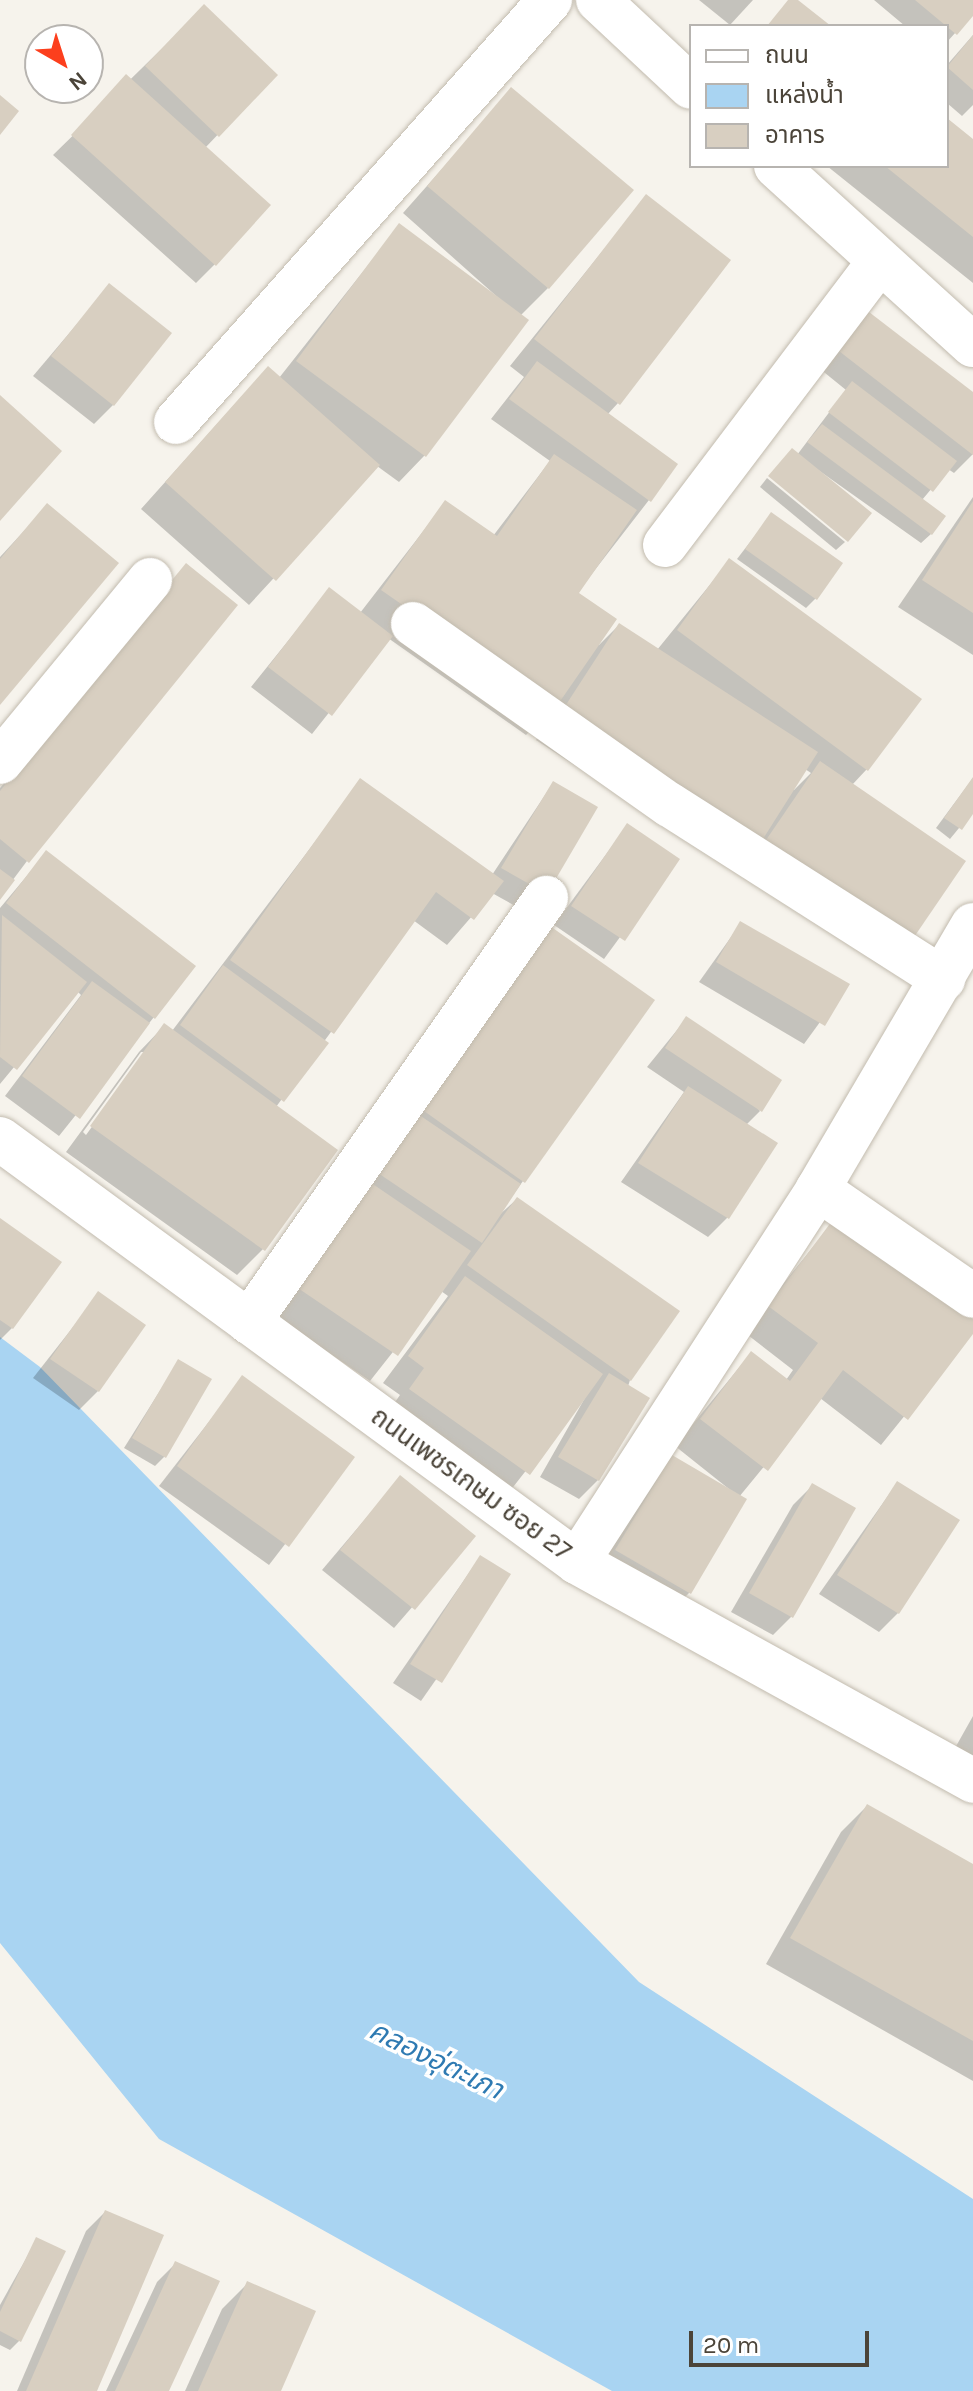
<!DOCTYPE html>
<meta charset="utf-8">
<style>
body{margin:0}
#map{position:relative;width:973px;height:2391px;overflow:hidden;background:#f6f3ec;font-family:Karla,"Noto Sans Thai",sans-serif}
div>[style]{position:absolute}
.water>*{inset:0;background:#a9d4f2}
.shadow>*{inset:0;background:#0003}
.building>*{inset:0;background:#d8cfc1}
.roads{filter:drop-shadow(0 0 2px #c2bbae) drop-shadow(0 0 2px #c2bbae)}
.minor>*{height:44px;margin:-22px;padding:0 22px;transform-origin:22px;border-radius:22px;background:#fff}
.tertiary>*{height:44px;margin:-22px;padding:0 22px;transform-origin:22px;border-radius:22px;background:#fff}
span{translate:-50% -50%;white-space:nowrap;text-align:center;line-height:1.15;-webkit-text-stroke:7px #fff;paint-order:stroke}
.street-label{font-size:26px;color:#4b4439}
.water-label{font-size:28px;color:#2e7ab2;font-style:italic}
.legend{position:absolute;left:689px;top:24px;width:260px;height:144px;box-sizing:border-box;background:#fff;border:2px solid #b7b4b0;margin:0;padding:10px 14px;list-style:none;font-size:24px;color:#4b4439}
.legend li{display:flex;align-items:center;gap:16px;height:40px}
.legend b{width:40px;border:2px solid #b7b4b0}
.north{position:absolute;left:24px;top:24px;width:80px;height:80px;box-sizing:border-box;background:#fff;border:2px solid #b7b4b0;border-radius:50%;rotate:141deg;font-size:22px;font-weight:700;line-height:32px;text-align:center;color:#4b4439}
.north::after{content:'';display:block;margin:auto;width:28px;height:36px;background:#fc3f1d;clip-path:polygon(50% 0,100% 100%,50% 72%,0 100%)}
.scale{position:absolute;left:689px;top:2331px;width:180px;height:36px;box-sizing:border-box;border:4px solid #4b4439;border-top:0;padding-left:10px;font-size:24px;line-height:28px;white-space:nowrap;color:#4b4439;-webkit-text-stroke:6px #fff;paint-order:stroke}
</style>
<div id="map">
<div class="water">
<div style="clip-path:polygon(0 1337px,40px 1367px,639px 1982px,973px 2199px,973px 2391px,612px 2391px,159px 2139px,0 1943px)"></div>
</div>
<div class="shadow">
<div style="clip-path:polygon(699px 0,753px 0,730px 25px)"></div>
<div style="clip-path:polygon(874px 0,973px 0,973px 13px,947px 42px,947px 26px,905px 26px)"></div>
<div style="clip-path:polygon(185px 26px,275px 75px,205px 148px,215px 264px,196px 283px,53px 155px)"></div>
<div style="clip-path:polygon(973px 35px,973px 105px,962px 116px,947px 103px,947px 65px)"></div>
<div style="clip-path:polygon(512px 90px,548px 288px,520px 316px,526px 320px,424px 456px,399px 482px,377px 466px,249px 605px,141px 509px,243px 395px,279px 378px,399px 226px,512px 310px,403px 213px)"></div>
<div style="clip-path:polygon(947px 121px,973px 142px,973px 283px,827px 166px,947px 166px)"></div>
<div style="clip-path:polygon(evenodd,646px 197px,618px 403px,607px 415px,649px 500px,577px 593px,599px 645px,619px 625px,657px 650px,730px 560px,867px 769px,852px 785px,909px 941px,883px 967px,536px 740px,557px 704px,526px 735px,388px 638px,312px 734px,251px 687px,329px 590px,360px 613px,445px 503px,493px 536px,550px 461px,491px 419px,524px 377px,510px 366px,646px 197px,805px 769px,811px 773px,794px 790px,793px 788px,805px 769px)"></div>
<div style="clip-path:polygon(110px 285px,113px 405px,94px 424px,33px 376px)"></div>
<div style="clip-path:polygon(838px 323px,973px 395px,973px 454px,954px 473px,948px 469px,922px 500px,931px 534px,921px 543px,797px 455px,846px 390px,809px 360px)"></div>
<div style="clip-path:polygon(767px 478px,845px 542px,836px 550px,760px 487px)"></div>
<div style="clip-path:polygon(973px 497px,973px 655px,898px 607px)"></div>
<div style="clip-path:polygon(47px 506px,0 702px,0 557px)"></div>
<div style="clip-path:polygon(771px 515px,816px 598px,806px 608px,737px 559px)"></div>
<div style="clip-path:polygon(186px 566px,27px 861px,0 897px,0 788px)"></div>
<div style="clip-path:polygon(973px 778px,973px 811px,950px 839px,936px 828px)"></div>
<div style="clip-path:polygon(evenodd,361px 781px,492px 875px,553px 783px,526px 912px,492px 893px,447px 945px,413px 920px,276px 1107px,263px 1249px,237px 1275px,66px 1152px,139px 1052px,164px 1026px,172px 1031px,361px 781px,141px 1052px,146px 1052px,86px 1135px,83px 1132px,141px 1052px)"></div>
<div style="clip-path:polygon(627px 826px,677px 859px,604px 959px,554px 925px)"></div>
<div style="clip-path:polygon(46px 853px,154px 1017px,59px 1136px,5px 1096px,81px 995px,77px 991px,0 1084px,0 908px)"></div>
<div style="clip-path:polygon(741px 923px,847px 985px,804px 1044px,699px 982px)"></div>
<div style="clip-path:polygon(514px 947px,523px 1181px,498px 1216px,517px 1199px,630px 1380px,598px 1480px,579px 1499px,540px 1477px,590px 1389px,503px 1500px,385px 1416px,400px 1395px,383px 1383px,448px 1296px,441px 1291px,370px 1381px,265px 1309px)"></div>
<div style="clip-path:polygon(686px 1019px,760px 1111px,746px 1125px,727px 1218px,708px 1237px,621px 1182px,684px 1092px,647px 1067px)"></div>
<div style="clip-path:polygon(835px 1220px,973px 1322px,973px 1331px,881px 1445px,820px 1398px,739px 1497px,689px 1593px,670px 1612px,597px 1569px,672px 1457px,734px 1493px,675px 1446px,751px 1353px,786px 1380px,793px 1370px,744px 1332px)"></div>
<div style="clip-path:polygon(0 1221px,12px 1328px,0 1340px)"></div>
<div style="clip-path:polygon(99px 1294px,98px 1391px,79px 1410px,33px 1378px)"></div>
<div style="clip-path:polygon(178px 1362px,165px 1456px,155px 1466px,124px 1448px)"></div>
<div style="clip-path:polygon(243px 1378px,352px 1457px,269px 1565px,159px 1486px)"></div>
<div style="clip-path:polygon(400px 1478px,473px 1537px,394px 1628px,322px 1570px)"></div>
<div style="clip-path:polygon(897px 1483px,898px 1613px,879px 1632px,819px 1594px)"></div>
<div style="clip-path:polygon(812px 1486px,792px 1616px,773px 1635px,731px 1612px,793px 1505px)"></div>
<div style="clip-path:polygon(480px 1557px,509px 1575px,421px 1701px,393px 1683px)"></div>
<div style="clip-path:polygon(973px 1716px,973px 1779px,946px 1764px)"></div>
<div style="clip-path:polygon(867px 1806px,973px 1866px,973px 2081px,766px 1964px,841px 1832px)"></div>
<div style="clip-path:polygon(105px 2212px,95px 2391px,17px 2391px,86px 2231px)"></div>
<div style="clip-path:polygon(37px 2239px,19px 2341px,10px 2350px,0 2345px,0 2305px)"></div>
<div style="clip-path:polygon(176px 2263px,167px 2391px,106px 2391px,157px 2282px)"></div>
<div style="clip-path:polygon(248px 2283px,279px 2391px,185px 2391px,222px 2309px)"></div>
</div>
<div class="building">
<div style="clip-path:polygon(788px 0,798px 0,831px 26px,767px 26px)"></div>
<div style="clip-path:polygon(915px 0,973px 0,973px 16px,957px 35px)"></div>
<div style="clip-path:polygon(204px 4px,278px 75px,219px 137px,145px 66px)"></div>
<div style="clip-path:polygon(973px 35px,973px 90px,947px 67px)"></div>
<div style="clip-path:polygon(126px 74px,271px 205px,216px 266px,71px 135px)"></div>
<div style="clip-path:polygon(511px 87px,634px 190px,549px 289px,427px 186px)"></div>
<div style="clip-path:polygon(0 95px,19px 111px,0 135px)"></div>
<div style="clip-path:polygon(947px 118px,973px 139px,973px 237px,885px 166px,947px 166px)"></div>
<div style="clip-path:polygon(646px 194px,731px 260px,620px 405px,534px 339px)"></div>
<div style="clip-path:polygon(399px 223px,529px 320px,426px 457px,296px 361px)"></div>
<div style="clip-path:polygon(109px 283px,172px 333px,114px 406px,51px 356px)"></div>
<div style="clip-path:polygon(856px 302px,973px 392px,973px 455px,826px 341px)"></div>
<div style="clip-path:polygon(537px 361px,678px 464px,651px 502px,509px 399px)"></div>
<div style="clip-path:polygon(268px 366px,380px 465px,276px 581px,165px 482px)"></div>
<div style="clip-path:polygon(852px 381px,957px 461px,933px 492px,828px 412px)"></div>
<div style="clip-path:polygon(0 395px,62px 451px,0 521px)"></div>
<div style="clip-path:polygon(822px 424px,946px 516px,932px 535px,807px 442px)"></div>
<div style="clip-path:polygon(792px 448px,872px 513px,848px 542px,768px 476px)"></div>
<div style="clip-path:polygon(554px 454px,637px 510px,579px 593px,617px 619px,554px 710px,381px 590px,445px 500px,497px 536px)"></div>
<div style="clip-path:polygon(973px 501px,973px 613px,922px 580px)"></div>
<div style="clip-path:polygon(47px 503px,119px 563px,0 705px,0 559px)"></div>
<div style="clip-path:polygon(771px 512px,843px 563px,817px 600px,745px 549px)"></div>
<div style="clip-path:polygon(729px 558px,922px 699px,868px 771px,677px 630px)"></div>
<div style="clip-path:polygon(186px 563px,238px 605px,29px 863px,0 839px,0 791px)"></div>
<div style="clip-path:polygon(329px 587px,393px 636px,332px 716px,268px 667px)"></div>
<div style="clip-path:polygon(619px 623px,818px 752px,761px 842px,560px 714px)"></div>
<div style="clip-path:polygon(820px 761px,966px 861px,910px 943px,764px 843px)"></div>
<div style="clip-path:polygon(973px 777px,973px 814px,962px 830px,944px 818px)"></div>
<div style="clip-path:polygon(360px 778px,504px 881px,474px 920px,436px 892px,334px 1034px,230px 960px)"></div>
<div style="clip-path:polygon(553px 781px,598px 807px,547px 894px,501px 868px)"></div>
<div style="clip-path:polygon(627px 823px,680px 859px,625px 941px,571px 906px)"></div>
<div style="clip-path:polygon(46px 850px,196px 966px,155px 1019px,6px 903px)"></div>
<div style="clip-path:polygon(0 869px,15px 880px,0 900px)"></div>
<div style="clip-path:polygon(2px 915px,87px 982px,17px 1070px,0 1057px)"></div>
<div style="clip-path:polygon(540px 919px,655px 1000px,525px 1183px,410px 1101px)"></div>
<div style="clip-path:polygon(740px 921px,850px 984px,825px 1026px,716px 962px)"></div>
<div style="clip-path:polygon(223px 965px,329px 1043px,284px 1102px,180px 1025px)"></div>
<div style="clip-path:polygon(92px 981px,150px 1023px,80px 1119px,22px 1076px)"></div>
<div style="clip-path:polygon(686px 1016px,782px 1080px,762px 1112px,665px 1048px)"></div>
<div style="clip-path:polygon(164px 1023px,338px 1150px,265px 1251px,90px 1126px)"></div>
<div style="clip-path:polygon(688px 1086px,778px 1143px,729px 1219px,638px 1163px)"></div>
<div style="clip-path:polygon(406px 1106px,521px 1184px,482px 1243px,366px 1165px)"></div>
<div style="clip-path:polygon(361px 1176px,471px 1251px,398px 1356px,289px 1282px)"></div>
<div style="clip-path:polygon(517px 1197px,680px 1311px,631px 1381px,467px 1265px)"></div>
<div style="clip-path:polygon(835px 1217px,973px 1319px,973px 1334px,908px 1420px,843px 1370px,768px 1471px,700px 1419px,751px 1351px,790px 1381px,818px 1343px,768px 1306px)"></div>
<div style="clip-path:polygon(0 1218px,62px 1262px,13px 1329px,0 1320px)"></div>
<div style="clip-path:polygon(465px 1276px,603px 1374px,530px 1475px,409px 1389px,424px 1368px,408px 1356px)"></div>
<div style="clip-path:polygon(98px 1291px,146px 1325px,99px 1392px,50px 1359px)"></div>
<div style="clip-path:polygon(178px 1359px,212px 1379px,166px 1458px,132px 1438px)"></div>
<div style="clip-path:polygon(609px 1373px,650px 1398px,599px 1481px,558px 1457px)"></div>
<div style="clip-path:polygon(242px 1375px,355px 1457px,289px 1547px,177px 1466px)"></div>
<div style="clip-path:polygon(672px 1455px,747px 1499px,691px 1594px,615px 1550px)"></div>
<div style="clip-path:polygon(400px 1475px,476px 1536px,415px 1610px,340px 1550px)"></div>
<div style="clip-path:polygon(897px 1481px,960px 1520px,899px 1614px,837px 1575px)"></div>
<div style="clip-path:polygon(812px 1483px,856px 1508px,793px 1618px,749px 1593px)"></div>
<div style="clip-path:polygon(480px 1555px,511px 1574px,442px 1683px,410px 1664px)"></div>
<div style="clip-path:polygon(867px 1804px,973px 1864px,973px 2041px,790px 1938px)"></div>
<div style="clip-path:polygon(105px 2210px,164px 2235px,97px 2391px,26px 2391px)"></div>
<div style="clip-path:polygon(36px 2237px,66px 2251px,21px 2342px,0 2331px,0 2312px)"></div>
<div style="clip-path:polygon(175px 2261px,220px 2281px,169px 2391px,115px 2391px)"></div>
<div style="clip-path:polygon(247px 2281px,316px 2311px,281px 2391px,198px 2391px)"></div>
</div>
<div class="roads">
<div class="minor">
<div style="left:598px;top:0;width:127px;rotate:43.1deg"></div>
<div style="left:776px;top:166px;width:266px;rotate:42.3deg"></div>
<div style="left:176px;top:422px;width:564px;rotate:-48.45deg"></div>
<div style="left:665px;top:545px;width:355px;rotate:-52.9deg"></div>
<div style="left:413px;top:624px;width:314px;rotate:35.2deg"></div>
<div style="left:670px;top:805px;width:324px;rotate:32.5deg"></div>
<div style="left:0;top:762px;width:236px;rotate:-50.5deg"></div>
<div style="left:818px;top:1189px;width:188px;rotate:34.6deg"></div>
<div style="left:249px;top:1322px;width:518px;rotate:-54.99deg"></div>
<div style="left:577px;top:1562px;width:444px;rotate:-57.1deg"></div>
<div style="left:818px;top:1189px;width:306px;rotate:-59.6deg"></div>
</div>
<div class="tertiary">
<div style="left:0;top:1139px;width:715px;rotate:36.25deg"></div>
<div style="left:577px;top:1562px;width:453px;rotate:28.9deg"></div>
</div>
</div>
<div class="street-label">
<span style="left:471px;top:1484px;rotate:36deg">ถนนเพชรเกษม ซอย 27</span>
</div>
<div class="water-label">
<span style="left:436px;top:2060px;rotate:26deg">คลองอุ่ตะเภา</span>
</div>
<ul class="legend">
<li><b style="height:10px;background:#fff"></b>ถนน</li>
<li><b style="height:22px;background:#a9d4f2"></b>แหล่งน้ำ</li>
<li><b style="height:22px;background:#d8cfc1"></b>อาคาร</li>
</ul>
<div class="north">N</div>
<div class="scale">20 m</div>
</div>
